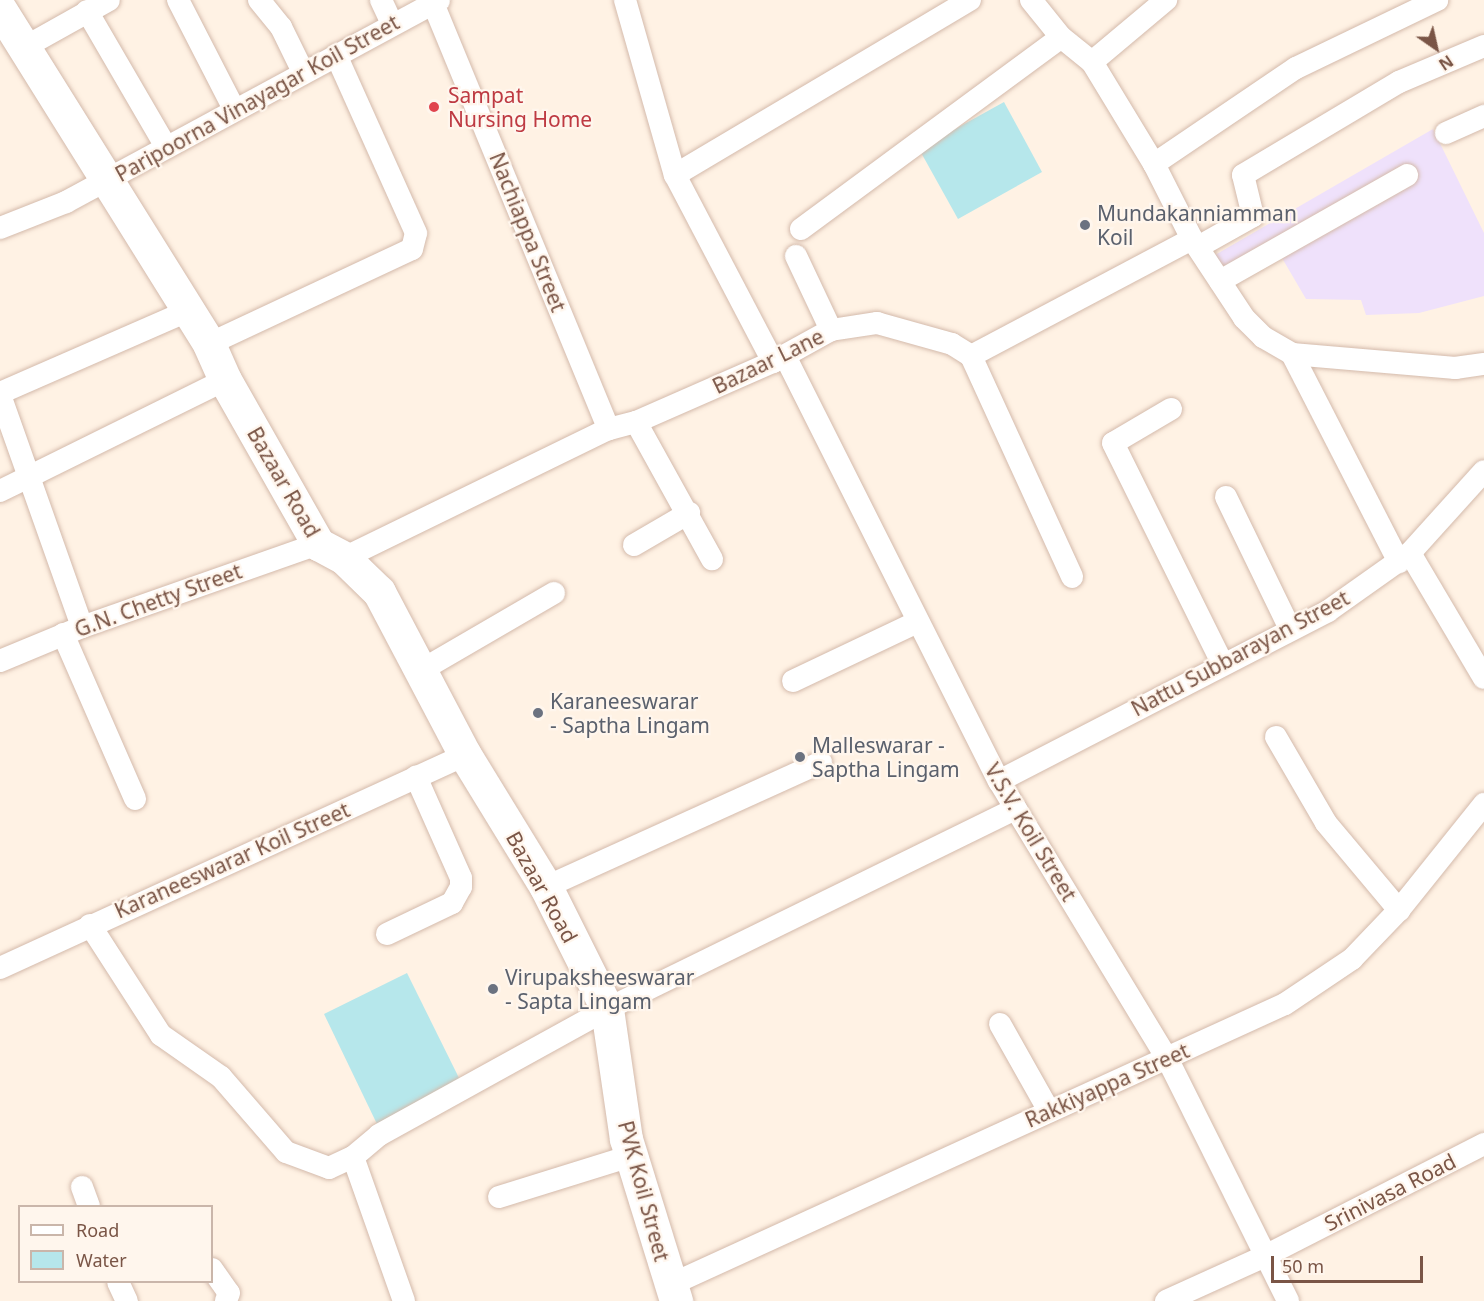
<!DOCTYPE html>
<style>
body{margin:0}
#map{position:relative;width:1484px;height:1301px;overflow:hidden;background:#fff2e4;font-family:"Noto Sans",sans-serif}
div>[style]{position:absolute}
.education>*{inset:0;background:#efe1fb}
.water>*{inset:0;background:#b6e7eb}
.roads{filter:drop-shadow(0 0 2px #d4baab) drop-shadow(0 0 2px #d4baab)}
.street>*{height:22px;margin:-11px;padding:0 11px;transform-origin:11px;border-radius:11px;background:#fff}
.secondary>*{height:33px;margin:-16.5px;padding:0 16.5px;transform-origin:16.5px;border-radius:16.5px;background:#fff}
.dots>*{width:16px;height:16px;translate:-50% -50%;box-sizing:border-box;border:3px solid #fff6ed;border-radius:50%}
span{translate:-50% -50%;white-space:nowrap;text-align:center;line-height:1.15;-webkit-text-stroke:4.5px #fff6ed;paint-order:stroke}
.health-label{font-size:21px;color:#be3a42}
.left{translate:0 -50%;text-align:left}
.street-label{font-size:21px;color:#7a5546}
.worship-label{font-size:21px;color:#5b616d}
.legend{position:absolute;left:18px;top:1205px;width:195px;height:78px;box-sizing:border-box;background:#fff6ed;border:2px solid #cab6aa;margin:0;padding:8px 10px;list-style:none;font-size:18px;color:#7a5546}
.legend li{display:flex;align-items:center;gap:12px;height:30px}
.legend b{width:30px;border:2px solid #cab6aa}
.north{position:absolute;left:1406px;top:18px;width:60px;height:60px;-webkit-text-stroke:4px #fff6ed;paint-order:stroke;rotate:146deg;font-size:16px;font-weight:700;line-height:24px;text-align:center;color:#7a5546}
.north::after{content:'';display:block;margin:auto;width:21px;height:27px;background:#7a5546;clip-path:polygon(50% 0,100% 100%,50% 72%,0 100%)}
.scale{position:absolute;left:1271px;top:1256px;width:152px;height:27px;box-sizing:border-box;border:3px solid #7a5546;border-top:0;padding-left:8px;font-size:18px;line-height:21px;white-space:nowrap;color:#7a5546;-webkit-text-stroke:4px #fff6ed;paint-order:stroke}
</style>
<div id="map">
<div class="education">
<div style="clip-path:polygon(1433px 129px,1484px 233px,1484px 296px,1419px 313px,1366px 315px,1361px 300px,1306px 299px,1282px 258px,1233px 284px,1215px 255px)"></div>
</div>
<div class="water">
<div style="clip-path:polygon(1004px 102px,1042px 172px,958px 219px,919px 149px)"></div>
<div style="clip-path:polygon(407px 973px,460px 1080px,377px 1124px,324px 1014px)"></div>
</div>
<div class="roads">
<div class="street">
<div style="left:178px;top:0;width:123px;rotate:62.8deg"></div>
<div style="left:259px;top:0;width:35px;rotate:51deg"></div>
<div style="left:281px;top:27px;width:50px;rotate:63.9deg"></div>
<div style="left:381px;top:0;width:26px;rotate:65deg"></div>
<div style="left:625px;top:0;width:182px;rotate:74.1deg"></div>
<div style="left:675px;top:175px;width:211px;rotate:62.3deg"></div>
<div style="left:1031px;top:0;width:48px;rotate:51deg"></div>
<div style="left:1061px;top:37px;width:40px;rotate:39deg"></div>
<div style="left:1092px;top:62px;width:119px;rotate:58.7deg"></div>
<div style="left:1154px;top:164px;width:84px;rotate:63.1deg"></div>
<div style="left:1192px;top:239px;width:95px;rotate:56.6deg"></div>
<div style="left:1244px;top:318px;width:27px;rotate:45deg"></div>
<div style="left:1263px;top:337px;width:34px;rotate:30deg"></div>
<div style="left:1292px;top:354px;width:164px;rotate:4.9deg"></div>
<div style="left:1455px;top:368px;width:29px;rotate:-8deg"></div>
<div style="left:433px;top:3px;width:461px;rotate:67.6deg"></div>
<div style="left:87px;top:11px;width:157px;rotate:59.8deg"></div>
<div style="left:25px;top:47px;width:96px;rotate:-29.2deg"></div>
<div style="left:1092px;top:62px;width:97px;rotate:-40deg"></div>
<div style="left:1446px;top:133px;width:42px;rotate:-24.1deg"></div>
<div style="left:1154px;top:164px;width:171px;rotate:-34.1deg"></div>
<div style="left:1296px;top:68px;width:157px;rotate:-25.7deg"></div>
<div style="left:675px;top:175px;width:343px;rotate:-30.7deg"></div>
<div style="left:0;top:228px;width:71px;rotate:-21.5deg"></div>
<div style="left:66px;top:202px;width:424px;rotate:-28.4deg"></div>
<div style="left:801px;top:229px;width:323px;rotate:-36.4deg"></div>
<div style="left:1198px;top:247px;width:63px;rotate:-29.4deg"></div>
<div style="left:1253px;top:216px;width:42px;rotate:-103.7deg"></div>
<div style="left:1243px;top:175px;width:182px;rotate:-30.8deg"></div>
<div style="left:1399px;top:82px;width:92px;rotate:-23deg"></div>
<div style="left:796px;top:256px;width:82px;rotate:64.7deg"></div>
<div style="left:1220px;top:281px;width:215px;rotate:-29.5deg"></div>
<div style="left:209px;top:344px;width:224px;rotate:-25.1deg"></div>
<div style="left:412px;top:249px;width:16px;rotate:-76deg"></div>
<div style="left:416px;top:233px;width:195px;rotate:-114.2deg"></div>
<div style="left:1292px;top:354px;width:234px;rotate:62.8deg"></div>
<div style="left:785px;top:356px;width:476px;rotate:63.3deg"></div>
<div style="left:999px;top:781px;width:324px;rotate:58.8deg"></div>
<div style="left:1167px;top:1058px;width:271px;rotate:63.5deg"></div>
<div style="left:971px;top:356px;width:243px;rotate:65.4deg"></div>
<div style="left:0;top:393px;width:205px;rotate:-23.6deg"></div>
<div style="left:0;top:395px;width:246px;rotate:70.5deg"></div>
<div style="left:1171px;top:409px;width:67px;rotate:149.6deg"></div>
<div style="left:1113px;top:443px;width:246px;rotate:63.6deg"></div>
<div style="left:636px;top:422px;width:157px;rotate:61deg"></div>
<div style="left:0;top:491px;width:251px;rotate:-26.3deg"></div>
<div style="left:1226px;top:497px;width:147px;rotate:64.1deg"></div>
<div style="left:634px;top:545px;width:64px;rotate:-30.2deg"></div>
<div style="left:1410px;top:553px;width:145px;rotate:59.4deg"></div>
<div style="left:344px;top:558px;width:295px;rotate:-26deg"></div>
<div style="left:609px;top:429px;width:28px;rotate:-15deg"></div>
<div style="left:636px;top:422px;width:150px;rotate:-23.7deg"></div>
<div style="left:773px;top:362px;width:66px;rotate:-28.9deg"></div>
<div style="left:831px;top:330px;width:47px;rotate:-8.7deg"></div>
<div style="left:877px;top:323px;width:78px;rotate:15.6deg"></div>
<div style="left:952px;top:344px;width:22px;rotate:32deg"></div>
<div style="left:971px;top:356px;width:250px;rotate:-27.9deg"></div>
<div style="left:63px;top:634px;width:180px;rotate:66.4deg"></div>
<div style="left:0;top:661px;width:89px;rotate:-22.5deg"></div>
<div style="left:82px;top:627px;width:250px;rotate:-19.4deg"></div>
<div style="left:420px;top:671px;width:155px;rotate:-30.2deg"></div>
<div style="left:793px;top:681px;width:137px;rotate:-25.4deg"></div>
<div style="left:1276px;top:737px;width:99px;rotate:59.8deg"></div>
<div style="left:1326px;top:823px;width:114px;rotate:50deg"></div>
<div style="left:999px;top:781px;width:370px;rotate:-27.3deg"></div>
<div style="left:1328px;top:611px;width:100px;rotate:-35.3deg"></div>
<div style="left:1410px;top:553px;width:110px;rotate:-47.9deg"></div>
<div style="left:546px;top:887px;width:302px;rotate:-24.4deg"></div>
<div style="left:90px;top:925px;width:131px;rotate:57.2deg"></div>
<div style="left:161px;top:1035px;width:73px;rotate:35deg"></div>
<div style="left:221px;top:1077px;width:99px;rotate:49.1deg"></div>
<div style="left:286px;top:1152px;width:46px;rotate:20.4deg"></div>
<div style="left:329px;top:1168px;width:26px;rotate:-25deg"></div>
<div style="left:353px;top:1157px;width:153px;rotate:70.5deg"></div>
<div style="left:387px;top:934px;width:72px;rotate:-25.5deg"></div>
<div style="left:452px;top:903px;width:18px;rotate:-61deg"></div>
<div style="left:461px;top:887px;width:9px;rotate:-90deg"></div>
<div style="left:461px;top:878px;width:111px;rotate:-114deg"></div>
<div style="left:0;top:968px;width:511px;rotate:-24.61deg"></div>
<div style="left:1000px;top:1024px;width:100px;rotate:60.6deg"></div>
<div style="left:353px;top:1157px;width:34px;rotate:-40deg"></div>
<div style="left:379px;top:1135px;width:260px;rotate:-28.9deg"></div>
<div style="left:607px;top:1009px;width:455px;rotate:-26.1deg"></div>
<div style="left:82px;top:1187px;width:20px;rotate:70deg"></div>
<div style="left:499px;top:1197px;width:138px;rotate:-17.3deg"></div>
<div style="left:212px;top:1269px;width:29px;rotate:55deg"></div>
<div style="left:229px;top:1293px;width:9px;rotate:111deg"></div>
<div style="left:118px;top:1282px;width:21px;rotate:65deg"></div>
<div style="left:670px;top:1285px;width:676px;rotate:-24.56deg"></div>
<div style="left:1285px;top:1004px;width:81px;rotate:-33.9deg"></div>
<div style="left:1352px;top:959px;width:68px;rotate:-46.2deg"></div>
<div style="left:1399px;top:910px;width:136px;rotate:-51.3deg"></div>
<div style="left:1166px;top:1301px;width:109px;rotate:-24.4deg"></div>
<div style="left:1265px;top:1256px;width:246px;rotate:-27.1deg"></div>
</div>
<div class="secondary">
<div style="left:0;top:9px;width:395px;rotate:58deg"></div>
<div style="left:209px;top:344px;width:39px;rotate:66deg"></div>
<div style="left:225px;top:380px;width:189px;rotate:60.4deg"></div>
<div style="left:318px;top:544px;width:30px;rotate:28deg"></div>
<div style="left:344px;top:558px;width:49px;rotate:44.2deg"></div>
<div style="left:379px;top:592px;width:184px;rotate:62.2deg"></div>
<div style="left:465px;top:755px;width:155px;rotate:58.5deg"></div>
<div style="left:546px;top:887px;width:136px;rotate:63.4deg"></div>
<div style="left:607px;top:1009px;width:131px;rotate:81.7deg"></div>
<div style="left:626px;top:1139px;width:170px;rotate:72.8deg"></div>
</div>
</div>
<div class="dots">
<div style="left:434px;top:107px;background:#e0444e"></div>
<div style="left:1085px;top:225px;background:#6b7280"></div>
<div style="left:538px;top:713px;background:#6b7280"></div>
<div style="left:800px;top:757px;background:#6b7280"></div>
<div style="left:493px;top:989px;background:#6b7280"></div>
</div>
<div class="health-label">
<span class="left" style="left:448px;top:107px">Sampat<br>Nursing Home</span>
</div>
<div class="street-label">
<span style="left:257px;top:98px;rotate:-29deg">Paripoorna Vinayagar Koil Street</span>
<span style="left:528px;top:232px;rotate:68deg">Nachiappa Street</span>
<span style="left:768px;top:361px;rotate:-26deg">Bazaar Lane</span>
<span style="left:284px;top:482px;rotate:60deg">Bazaar Road</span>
<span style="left:158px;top:600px;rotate:-20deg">G.N. Chetty Street</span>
<span style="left:1240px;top:653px;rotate:-28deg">Nattu Subbarayan Street</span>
<span style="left:1031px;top:832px;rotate:59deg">V.S.V. Koil Street</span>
<span style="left:232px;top:860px;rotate:-24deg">Karaneeswarar Koil Street</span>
<span style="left:542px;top:887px;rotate:61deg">Bazaar Road</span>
<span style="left:1107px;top:1085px;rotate:-24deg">Rakkiyappa Street</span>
<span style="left:644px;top:1191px;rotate:75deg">PVK Koil Street</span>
<span style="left:1390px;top:1192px;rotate:-27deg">Srinivasa Road</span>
</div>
<div class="worship-label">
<span class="left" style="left:1097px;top:225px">Mundakanniamman<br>Koil</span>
<span class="left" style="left:550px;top:713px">Karaneeswarar<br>- Saptha Lingam</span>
<span class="left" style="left:812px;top:757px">Malleswarar -<br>Saptha Lingam</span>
<span class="left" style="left:505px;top:989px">Virupaksheeswarar<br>- Sapta Lingam</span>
</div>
<ul class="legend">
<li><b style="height:8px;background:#fff"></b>Road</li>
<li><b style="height:16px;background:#b6e7eb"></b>Water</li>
</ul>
<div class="north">N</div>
<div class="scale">50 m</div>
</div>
